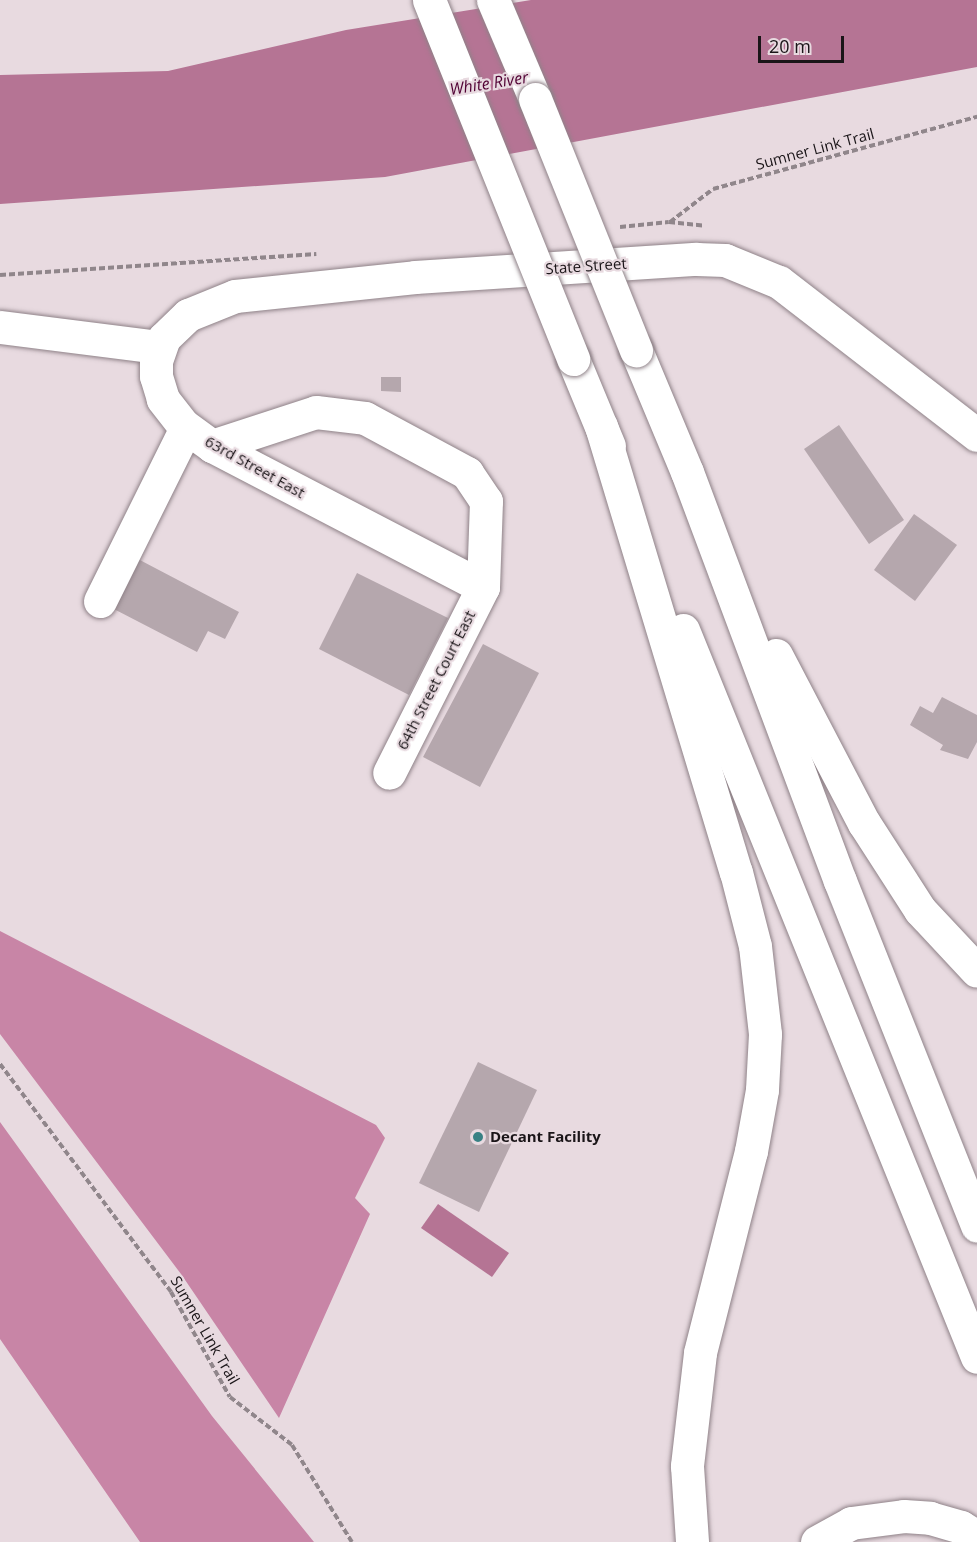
<!DOCTYPE html>
<style>
body{margin:0}
#map{position:relative;width:977px;height:1542px;overflow:hidden;background:#e8dae0;font-family:"Open Sans",sans-serif}
div>[style]{position:absolute}
.forest>*{inset:0;background:#c885a6}
.water>*{inset:0;background:#b57494}
.building>*{inset:0;background:#b5a7ad}
.path>*{height:4px;margin-top:-2px;transform-origin:0;background:repeating-linear-gradient(90deg,#90868b 0 6px,transparent 0 9px)}
.roads{filter:drop-shadow(0 0 2px #8f8288) drop-shadow(0 0 2px #8f8288)}
.minor>*{height:33px;margin:-16.5px;padding:0 16.5px;transform-origin:16.5px;border-radius:16.5px;background:#fff}
.highway>*{height:33px;margin:-16.5px;padding:0 16.5px;transform-origin:16.5px;border-radius:16.5px;background:#fff}
.bridges{filter:drop-shadow(0 0 2px #8f8288) drop-shadow(0 0 2px #8f8288)}
.highway-bridge>*{height:33px;margin:-16.5px;padding:0 16.5px;transform-origin:16.5px;border-radius:16.5px;background:#fff}
.dots>*{width:16px;height:16px;translate:-50% -50%;box-sizing:border-box;border:3px solid #e8dae0;border-radius:50%}
span{translate:-50% -50%;white-space:nowrap;text-align:center;line-height:1.15;-webkit-text-stroke:4.5px #e8dae0;paint-order:stroke}
.street-label{font-size:15px;color:#1a1518}
.poi-label{font-size:15px;color:#1a1518;font-weight:700}
.left{translate:0 -50%;text-align:left}
.water-label{font-size:16px;color:#500033;font-style:italic}
.scale{position:absolute;left:758px;top:36px;width:86px;height:27px;box-sizing:border-box;border:3px solid #1a1518;border-top:0;padding-left:8px;font-size:18px;line-height:21px;white-space:nowrap;color:#1a1518;-webkit-text-stroke:4px #e8dae0;paint-order:stroke}
</style>
<div id="map">
<div class="forest">
<div style="clip-path:polygon(0 931px,376px 1125px,385px 1138px,355px 1198px,370px 1214px,279px 1418px,181px 1274px,0 1034px)"></div>
<div style="clip-path:polygon(0 1122px,212px 1416px,314px 1542px,140px 1542px,0 1339px)"></div>
</div>
<div class="water">
<div style="clip-path:polygon(531px 0,977px 0,977px 67px,385px 177px,0 204px,0 75px,168px 71px,346px 30px)"></div>
<div style="clip-path:polygon(438px 1204px,509px 1253px,492px 1277px,421px 1228px)"></div>
</div>
<div class="building">
<div style="clip-path:polygon(381px 377px,401px 377px,401px 392px,381px 391px)"></div>
<div style="clip-path:polygon(839px 425px,904px 520px,869px 544px,804px 449px)"></div>
<div style="clip-path:polygon(914px 514px,957px 545px,915px 601px,874px 570px)"></div>
<div style="clip-path:polygon(136px 558px,239px 612px,225px 639px,208px 631px,197px 652px,110px 607px)"></div>
<div style="clip-path:polygon(357px 573px,448px 618px,409px 695px,319px 649px)"></div>
<div style="clip-path:polygon(483px 644px,539px 673px,480px 787px,423px 757px)"></div>
<div style="clip-path:polygon(942px 697px,977px 715px,977px 742px,968px 759px,940px 750px,943px 745px,910px 725px,920px 706px,933px 713px)"></div>
<div style="clip-path:polygon(478px 1062px,537px 1090px,479px 1212px,419px 1183px)"></div>
</div>
<div class="path">
<div style="left:670px;top:222px;width:54px;rotate:-37.5deg"></div>
<div style="left:713px;top:189px;width:274px;rotate:-15.3deg"></div>
<div style="left:620px;top:227px;width:49px;rotate:-5.8deg"></div>
<div style="left:669px;top:222px;width:36px;rotate:6deg"></div>
<div style="left:0;top:275px;width:317px;rotate:-3.8deg"></div>
<div style="left:0;top:1064px;width:285px;rotate:53.1deg"></div>
<div style="left:171px;top:1292px;width:120px;rotate:60.7deg"></div>
<div style="left:230px;top:1397px;width:78px;rotate:37.7deg"></div>
<div style="left:292px;top:1445px;width:114px;rotate:58.3deg"></div>
</div>
<div class="roads">
<div class="minor">
<div style="left:0;top:327px;width:160px;rotate:7.2deg"></div>
<div style="left:212px;top:446px;width:109px;rotate:-18.1deg"></div>
<div style="left:316px;top:412px;width:49px;rotate:7deg"></div>
<div style="left:365px;top:418px;width:116px;rotate:28.3deg"></div>
<div style="left:467px;top:473px;width:34px;rotate:56deg"></div>
<div style="left:486px;top:501px;width:86px;rotate:92deg"></div>
<div style="left:483px;top:587px;width:208px;rotate:116.8deg"></div>
<div style="left:483px;top:587px;width:305px;rotate:-152.5deg"></div>
<div style="left:212px;top:446px;width:36px;rotate:-144deg"></div>
<div style="left:183px;top:425px;width:33px;rotate:-128deg"></div>
<div style="left:163px;top:399px;width:24px;rotate:-107deg"></div>
<div style="left:156px;top:376px;width:15px;rotate:-90deg"></div>
<div style="left:156px;top:361px;width:24px;rotate:-71deg"></div>
<div style="left:164px;top:338px;width:33px;rotate:-44deg"></div>
<div style="left:188px;top:315px;width:51px;rotate:-22deg"></div>
<div style="left:235px;top:296px;width:181px;rotate:-6deg"></div>
<div style="left:415px;top:277px;width:282px;rotate:-3.7deg"></div>
<div style="left:696px;top:259px;width:29px;rotate:2deg"></div>
<div style="left:725px;top:260px;width:58px;rotate:22.2deg"></div>
<div style="left:779px;top:282px;width:250px;rotate:37.7deg"></div>
<div style="left:100px;top:601px;width:193px;rotate:-63.6deg"></div>
</div>
<div class="highway">
<div style="left:493px;top:0;width:108px;rotate:67deg"></div>
<div style="left:636px;top:350px;width:132px;rotate:67.3deg"></div>
<div style="left:687px;top:472px;width:437px;rotate:69.5deg"></div>
<div style="left:840px;top:881px;width:371px;rotate:68.3deg"></div>
<div style="left:573px;top:359px;width:94px;rotate:67.5deg"></div>
<div style="left:601px;top:426px;width:466px;rotate:73.2deg"></div>
<div style="left:736px;top:872px;width:76px;rotate:75.6deg"></div>
<div style="left:755px;top:946px;width:89px;rotate:83.5deg"></div>
<div style="left:765px;top:1034px;width:56px;rotate:93.1deg"></div>
<div style="left:762px;top:1090px;width:62px;rotate:100.2deg"></div>
<div style="left:751px;top:1151px;width:208px;rotate:104.2deg"></div>
<div style="left:700px;top:1353px;width:114px;rotate:96.6deg"></div>
<div style="left:687px;top:1466px;width:76px;rotate:86.2deg"></div>
<div style="left:683px;top:630px;width:784px;rotate:67.98deg"></div>
<div style="left:776px;top:655px;width:190px;rotate:62.4deg"></div>
<div style="left:864px;top:823px;width:103px;rotate:57.2deg"></div>
<div style="left:920px;top:910px;width:83px;rotate:46.9deg"></div>
<div style="left:817px;top:1542px;width:39px;rotate:-29deg"></div>
<div style="left:851px;top:1523px;width:53px;rotate:-7.5deg"></div>
<div style="left:904px;top:1516px;width:26px;rotate:4deg"></div>
<div style="left:930px;top:1518px;width:32px;rotate:16deg"></div>
<div style="left:961px;top:1527px;width:19px;rotate:32deg"></div>
</div>
</div>
<div class="bridges">
<div class="highway-bridge">
<div style="left:429px;top:0;width:387px;rotate:68.1deg"></div>
<div style="left:535px;top:99px;width:271px;rotate:68.1deg"></div>
</div>
</div>
<div class="dots">
<div style="left:478px;top:1137px;background:#388184"></div>
</div>
<div class="street-label">
<span style="left:815px;top:149px;rotate:-15deg">Sumner Link Trail</span>
<span style="left:586px;top:266px;rotate:-4deg">State Street</span>
<span style="left:255px;top:467px;rotate:29deg">63rd Street East</span>
<span style="left:436px;top:680px;rotate:-63deg">64th Street Court East</span>
<span style="left:205px;top:1330px;rotate:60deg">Sumner Link Trail</span>
</div>
<div class="poi-label">
<span class="left" style="left:490px;top:1137px">Decant Facility</span>
</div>
<div class="water-label">
<span style="left:489px;top:83px;rotate:-9deg">White River</span>
</div>
<div class="scale">20 m</div>
</div>
